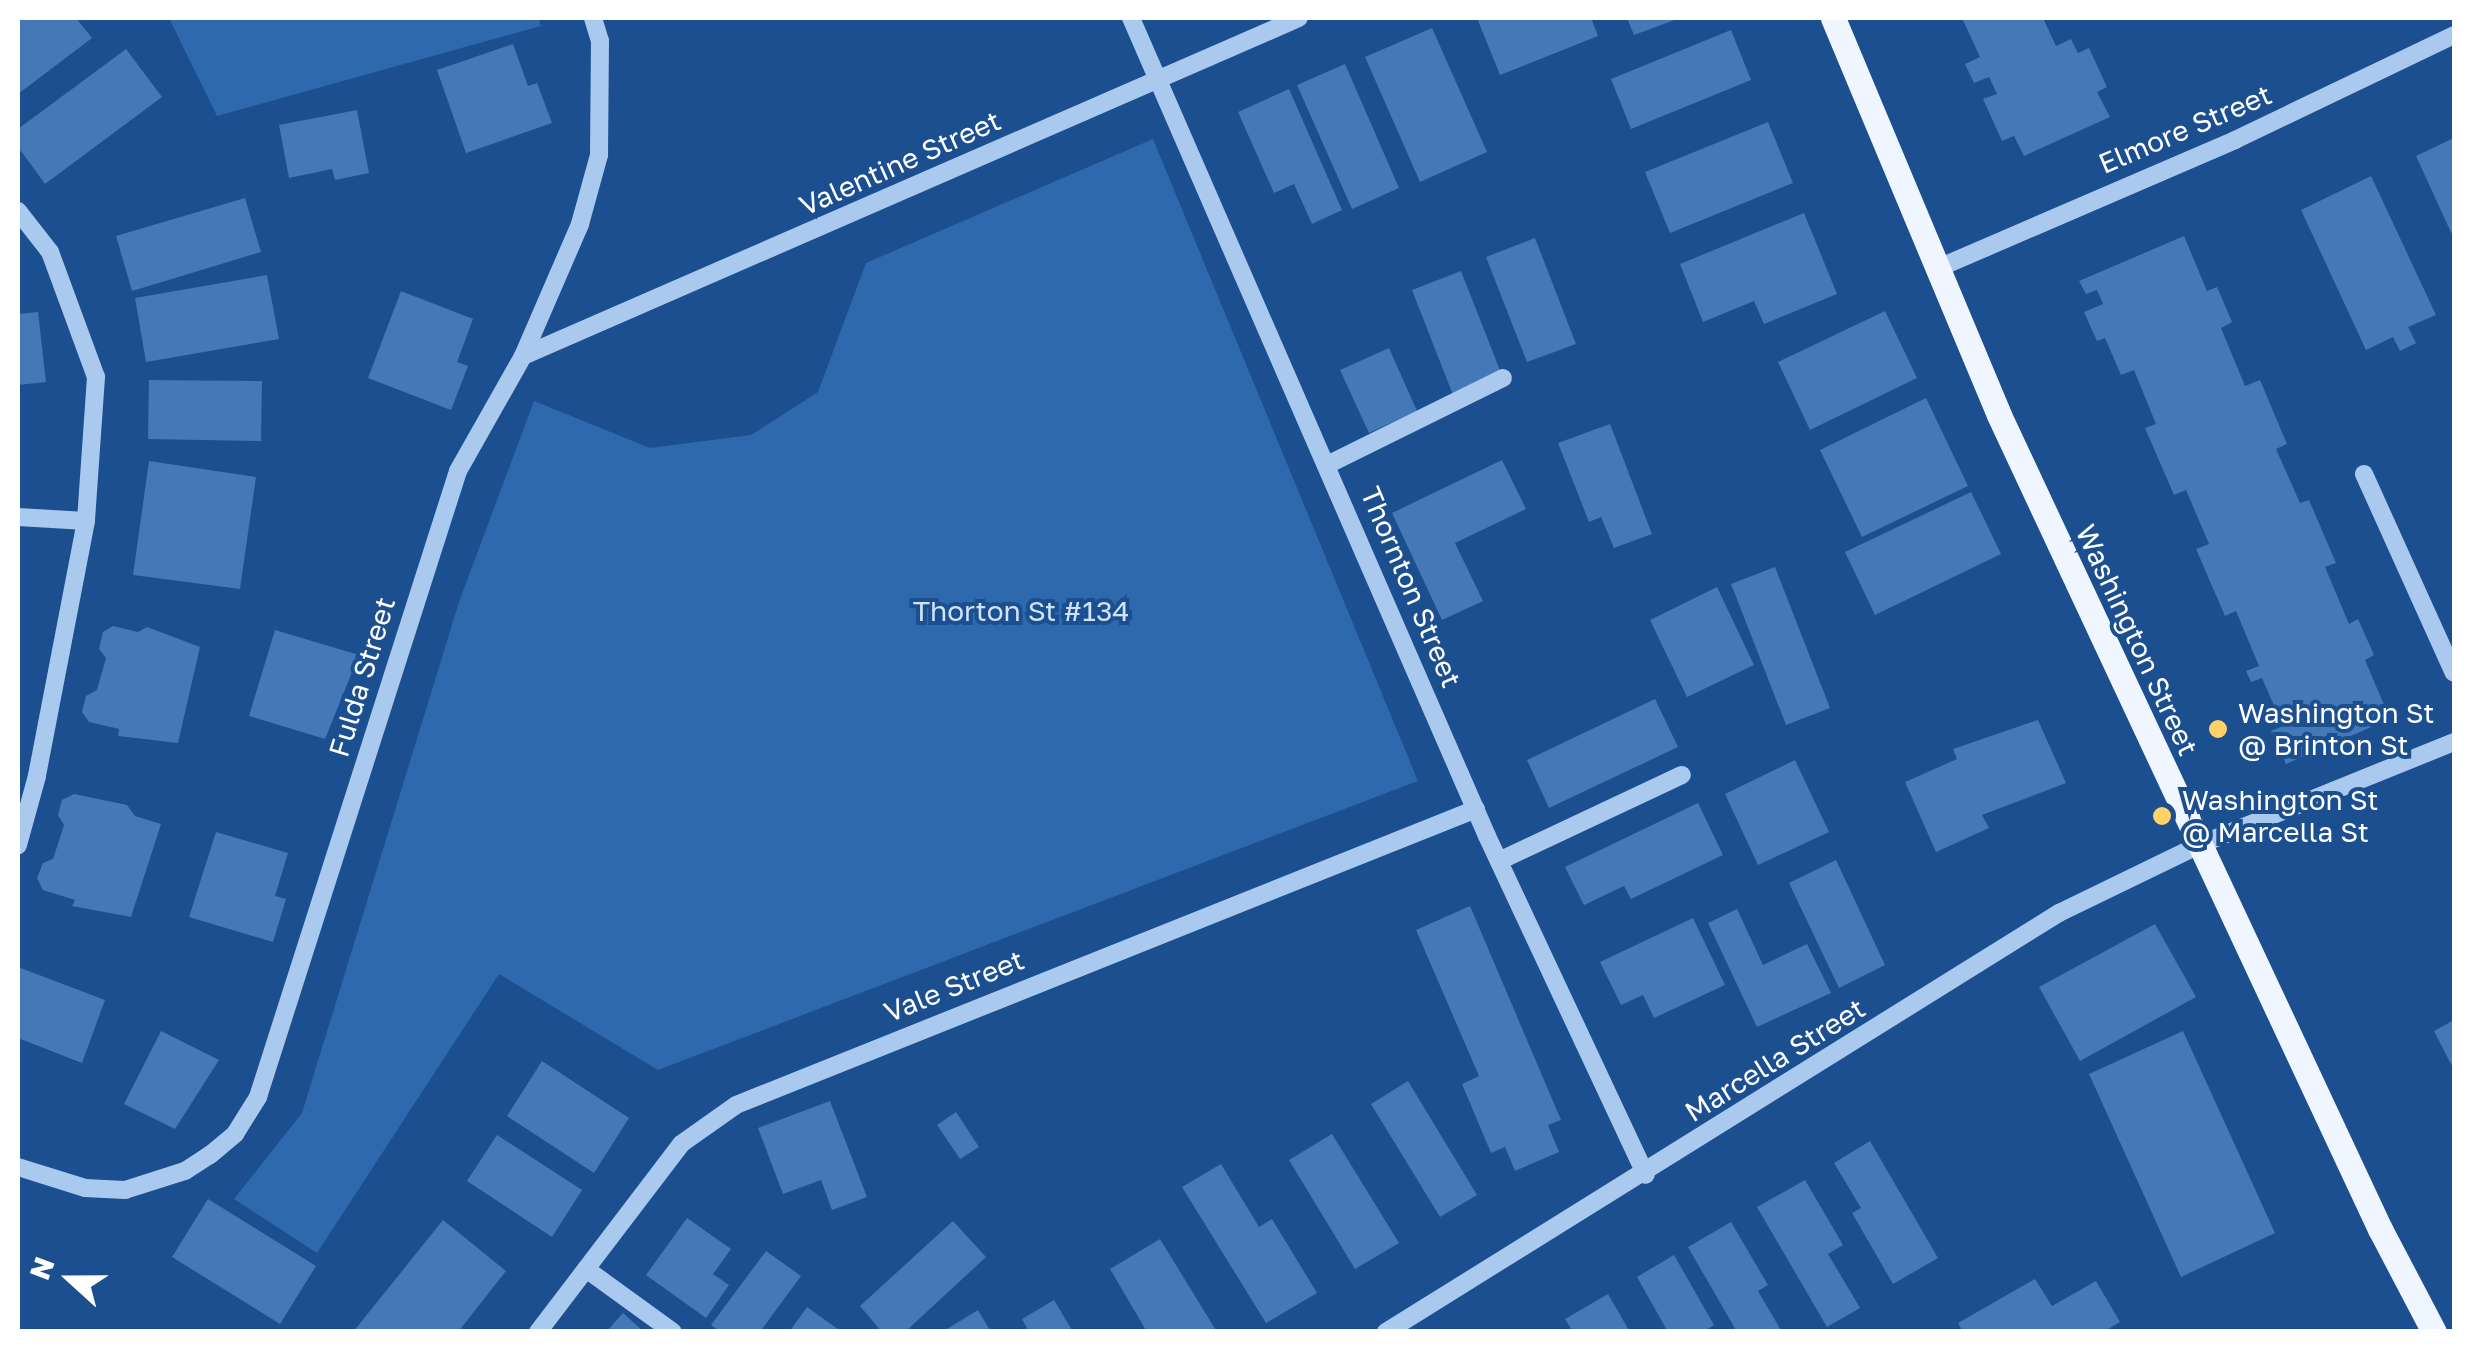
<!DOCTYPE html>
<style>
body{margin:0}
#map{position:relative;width:2472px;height:1349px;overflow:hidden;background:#1b4f8f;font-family:"Golos Text",sans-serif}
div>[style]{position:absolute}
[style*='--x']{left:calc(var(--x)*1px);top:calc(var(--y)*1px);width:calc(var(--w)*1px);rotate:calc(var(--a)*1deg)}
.green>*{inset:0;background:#2e69ad}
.building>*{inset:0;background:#4478b7}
.minor>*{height:18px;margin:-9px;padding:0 9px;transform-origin:9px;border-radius:9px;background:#a9c9ee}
.major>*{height:25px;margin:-12.5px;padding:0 12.5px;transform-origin:12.5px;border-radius:12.5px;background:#f0f6ff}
.dots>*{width:28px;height:28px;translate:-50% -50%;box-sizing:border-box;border:5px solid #1b4f8f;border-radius:50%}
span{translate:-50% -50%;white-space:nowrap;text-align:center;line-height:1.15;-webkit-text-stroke:8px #1b4f8f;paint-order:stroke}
.street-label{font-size:28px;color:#fff}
.park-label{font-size:28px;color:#cfe3fa}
.poi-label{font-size:28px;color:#fff}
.left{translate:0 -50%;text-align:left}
.frame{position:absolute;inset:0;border:20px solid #fff;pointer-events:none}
.north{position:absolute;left:20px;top:1229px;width:100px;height:100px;-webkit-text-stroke:8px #1b4f8f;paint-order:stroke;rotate:291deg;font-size:28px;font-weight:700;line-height:40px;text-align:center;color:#fff}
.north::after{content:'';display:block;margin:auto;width:35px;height:45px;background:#fff;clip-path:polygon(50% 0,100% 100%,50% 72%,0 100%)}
</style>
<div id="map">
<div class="green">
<div style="clip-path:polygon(169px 18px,538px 18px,541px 26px,217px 116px)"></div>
<div style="clip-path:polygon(1153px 139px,1418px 781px,658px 1070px,499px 974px,317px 1253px,234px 1199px,302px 1113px,459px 602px,534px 401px,650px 448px,751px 435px,818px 392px,866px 263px)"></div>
</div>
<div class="building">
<div style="clip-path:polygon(76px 18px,92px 38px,18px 94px,18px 19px)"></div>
<div style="clip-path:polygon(1477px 18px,1591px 18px,1598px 36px,1500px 75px)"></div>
<div style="clip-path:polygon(1627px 18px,1680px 18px,1634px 35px)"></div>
<div style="clip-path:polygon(1962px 18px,2043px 18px,2056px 46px,2071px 39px,2078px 53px,2089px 48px,2107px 87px,2097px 92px,2110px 117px,2024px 156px,2014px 136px,2002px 141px,1983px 99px,1997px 94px,1989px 77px,1974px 83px,1965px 64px,1980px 57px)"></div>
<div style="clip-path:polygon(1432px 28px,1487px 152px,1420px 182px,1365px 57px)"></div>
<div style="clip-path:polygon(1731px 30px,1751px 80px,1631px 129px,1611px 79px)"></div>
<div style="clip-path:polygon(513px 44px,528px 86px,537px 83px,552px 123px,466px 153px,437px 70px)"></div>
<div style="clip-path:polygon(126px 49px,162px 97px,45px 184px,18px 147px,18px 129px)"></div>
<div style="clip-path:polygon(1345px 64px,1399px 188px,1352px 209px,1297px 85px)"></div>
<div style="clip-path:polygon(1289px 89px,1342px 210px,1312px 224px,1294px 184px,1274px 193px,1238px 112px)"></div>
<div style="clip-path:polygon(357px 110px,369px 173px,335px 180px,332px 169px,289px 178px,279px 125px)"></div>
<div style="clip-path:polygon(1768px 122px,1793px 183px,1670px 233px,1645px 172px)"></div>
<div style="clip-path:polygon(2454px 138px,2454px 239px,2416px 156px)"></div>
<div style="clip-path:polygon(2371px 176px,2436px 315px,2408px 327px,2416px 343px,2400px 351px,2393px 337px,2366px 350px,2301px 210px)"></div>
<div style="clip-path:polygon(245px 198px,261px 252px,132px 291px,116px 236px)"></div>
<div style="clip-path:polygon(1804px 213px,1837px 294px,1764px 324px,1754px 301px,1703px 322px,1680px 264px)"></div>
<div style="clip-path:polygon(2184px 236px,2207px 291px,2217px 287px,2232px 322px,2221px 328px,2245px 386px,2260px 380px,2287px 444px,2276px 449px,2300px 503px,2309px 500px,2336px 563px,2325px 567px,2349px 624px,2358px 619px,2374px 655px,2365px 660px,2390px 719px,2286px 764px,2271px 731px,2283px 726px,2262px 678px,2251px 682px,2246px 671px,2259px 666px,2236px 611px,2225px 616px,2196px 549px,2209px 544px,2186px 490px,2174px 495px,2145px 428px,2156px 424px,2134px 370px,2121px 375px,2105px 338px,2097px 341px,2084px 312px,2103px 304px,2097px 290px,2086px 294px,2079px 281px)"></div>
<div style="clip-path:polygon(1535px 238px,1576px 344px,1527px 362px,1486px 257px)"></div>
<div style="clip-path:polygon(1461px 271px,1503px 378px,1453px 395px,1412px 290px)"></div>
<div style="clip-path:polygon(267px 275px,279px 339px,146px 362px,135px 298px)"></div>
<div style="clip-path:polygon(401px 291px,473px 319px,457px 362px,468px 366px,451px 410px,368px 378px)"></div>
<div style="clip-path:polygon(1885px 311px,1917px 378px,1810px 430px,1778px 362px)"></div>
<div style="clip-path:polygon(38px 312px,46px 382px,18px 385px,18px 314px)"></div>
<div style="clip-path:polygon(1389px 348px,1417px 411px,1369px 433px,1340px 370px)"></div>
<div style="clip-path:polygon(149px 380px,262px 381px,261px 441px,148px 439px)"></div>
<div style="clip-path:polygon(1926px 398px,1968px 486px,1862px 537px,1820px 450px)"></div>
<div style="clip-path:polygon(1610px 424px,1652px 534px,1614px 548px,1601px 517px,1589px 522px,1558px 443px)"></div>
<div style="clip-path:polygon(1502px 460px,1526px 509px,1455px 543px,1483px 601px,1442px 620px,1392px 513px)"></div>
<div style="clip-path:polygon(149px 461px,256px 477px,240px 589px,133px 575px)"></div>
<div style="clip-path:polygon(1971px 492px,2001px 554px,1875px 615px,1845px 552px)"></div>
<div style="clip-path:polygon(1775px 567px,1830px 708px,1786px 725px,1731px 584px)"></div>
<div style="clip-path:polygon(1717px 587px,1754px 665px,1687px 697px,1650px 620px)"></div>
<div style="clip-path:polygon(113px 626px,138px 632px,147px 627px,200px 647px,178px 743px,118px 736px,119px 729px,89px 722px,82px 712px,86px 696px,97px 690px,106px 658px,99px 649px,103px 632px)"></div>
<div style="clip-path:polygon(275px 630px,359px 655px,325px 739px,249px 716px)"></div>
<div style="clip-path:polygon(1655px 699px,1678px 747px,1549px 808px,1527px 760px)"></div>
<div style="clip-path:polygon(2038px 720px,2066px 783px,1982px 815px,1989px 828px,1936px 852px,1905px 782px,1957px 759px,1953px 749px)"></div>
<div style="clip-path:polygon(1795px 760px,1829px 832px,1758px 865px,1725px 794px)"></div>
<div style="clip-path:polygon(74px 794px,127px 805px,135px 816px,161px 824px,131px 917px,72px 906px,75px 900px,43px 890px,37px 878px,43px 863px,53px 859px,64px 825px,58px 815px,62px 800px)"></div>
<div style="clip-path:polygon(1698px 803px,1723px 855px,1631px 899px,1624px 886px,1584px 905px,1565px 867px)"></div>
<div style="clip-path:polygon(216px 832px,288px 853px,275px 896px,286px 899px,273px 942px,189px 917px)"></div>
<div style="clip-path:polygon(1836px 860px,1885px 965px,1839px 988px,1789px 883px)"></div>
<div style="clip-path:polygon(1470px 906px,1561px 1120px,1548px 1125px,1559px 1152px,1515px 1171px,1505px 1147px,1491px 1153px,1462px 1084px,1479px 1076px,1416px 930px)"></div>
<div style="clip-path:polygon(1737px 909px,1763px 965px,1807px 944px,1831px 993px,1757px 1027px,1708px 923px)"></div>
<div style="clip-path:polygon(1693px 918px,1725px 985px,1654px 1018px,1643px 995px,1621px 1005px,1600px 962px)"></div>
<div style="clip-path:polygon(2155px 924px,2196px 997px,2080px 1061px,2039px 987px)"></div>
<div style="clip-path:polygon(18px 967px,105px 1000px,82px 1063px,18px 1038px)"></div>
<div style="clip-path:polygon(2454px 1020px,2454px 1070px,2434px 1031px)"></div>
<div style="clip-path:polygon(161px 1031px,219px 1060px,175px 1129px,124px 1104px)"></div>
<div style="clip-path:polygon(2183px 1031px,2275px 1233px,2181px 1277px,2089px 1074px)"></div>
<div style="clip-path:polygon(542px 1061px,629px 1118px,594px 1173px,507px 1116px)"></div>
<div style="clip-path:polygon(1408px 1081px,1477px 1195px,1440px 1217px,1371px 1104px)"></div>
<div style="clip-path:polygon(830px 1101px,867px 1197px,832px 1210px,821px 1180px,783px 1194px,758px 1128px)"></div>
<div style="clip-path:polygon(956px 1112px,979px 1147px,960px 1159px,937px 1125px)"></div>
<div style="clip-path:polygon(1332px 1134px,1399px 1243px,1355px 1269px,1289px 1160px)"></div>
<div style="clip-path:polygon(497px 1135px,582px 1190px,552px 1237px,467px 1181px)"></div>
<div style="clip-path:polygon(1870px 1141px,1938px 1258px,1893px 1284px,1852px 1213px,1861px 1208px,1834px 1163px)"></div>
<div style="clip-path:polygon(1221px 1164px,1259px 1227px,1272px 1219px,1317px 1293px,1266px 1323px,1182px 1187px)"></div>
<div style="clip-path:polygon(1805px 1180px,1843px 1245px,1828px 1254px,1860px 1308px,1827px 1327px,1757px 1207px)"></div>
<div style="clip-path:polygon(208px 1199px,316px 1266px,280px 1324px,172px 1257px)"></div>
<div style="clip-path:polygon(687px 1218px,731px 1249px,713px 1274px,729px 1285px,706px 1318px,646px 1275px)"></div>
<div style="clip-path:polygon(443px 1220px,506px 1271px,458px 1332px,353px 1332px)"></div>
<div style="clip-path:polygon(953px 1221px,986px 1257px,905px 1332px,882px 1332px,860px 1306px)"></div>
<div style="clip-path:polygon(1731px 1222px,1768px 1285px,1758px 1291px,1782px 1332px,1737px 1332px,1688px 1247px)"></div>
<div style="clip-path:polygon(1160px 1239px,1217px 1332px,1147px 1332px,1110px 1269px)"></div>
<div style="clip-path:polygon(766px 1251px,801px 1276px,760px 1332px,721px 1332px,711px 1325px)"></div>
<div style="clip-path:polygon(1674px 1255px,1714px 1325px,1703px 1332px,1668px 1332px,1637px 1277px)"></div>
<div style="clip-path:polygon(2035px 1279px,2052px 1306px,2096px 1281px,2120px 1322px,2103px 1332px,1963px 1332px,1958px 1323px)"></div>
<div style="clip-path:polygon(1608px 1294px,1630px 1332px,1573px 1332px,1565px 1319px)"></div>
<div style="clip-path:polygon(1054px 1300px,1073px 1332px,1029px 1332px,1022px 1319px)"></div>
<div style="clip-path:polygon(807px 1307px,842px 1332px,789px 1332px)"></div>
<div style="clip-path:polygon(978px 1310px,991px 1332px,942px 1332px)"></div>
<div style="clip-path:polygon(623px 1313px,644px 1332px,606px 1332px)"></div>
</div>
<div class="minor">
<div style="--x:1131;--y:18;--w:892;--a:66.48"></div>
<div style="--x:1487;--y:836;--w:374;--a:64.9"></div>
<div style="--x:18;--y:211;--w:52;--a:52"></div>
<div style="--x:50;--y:252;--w:133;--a:69.8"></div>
<div style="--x:96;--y:377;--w:144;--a:94"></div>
<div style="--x:86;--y:521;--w:260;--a:100.9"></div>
<div style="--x:37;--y:776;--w:72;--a:105.4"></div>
<div style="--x:1936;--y:269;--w:326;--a:-23.3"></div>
<div style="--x:2235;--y:140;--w:243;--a:-25.6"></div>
<div style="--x:523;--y:356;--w:846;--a:-23.54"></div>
<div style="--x:1329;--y:464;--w:194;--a:-26.3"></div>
<div style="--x:2364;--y:474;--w:218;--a:65.7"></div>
<div style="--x:18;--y:517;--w:68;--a:3.4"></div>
<div style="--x:1499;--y:861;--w:202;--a:-25.2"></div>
<div style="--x:18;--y:1167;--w:70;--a:17.4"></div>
<div style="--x:85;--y:1188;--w:40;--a:2.9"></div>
<div style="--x:125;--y:1190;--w:63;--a:-17.6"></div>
<div style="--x:185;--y:1171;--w:30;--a:-33"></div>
<div style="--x:210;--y:1155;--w:33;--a:-40"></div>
<div style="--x:235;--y:1134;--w:44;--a:-58.1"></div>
<div style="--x:258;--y:1097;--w:657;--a:-72.28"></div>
<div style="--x:458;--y:471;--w:132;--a:-60.5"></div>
<div style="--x:523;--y:356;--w:144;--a:-66.6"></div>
<div style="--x:580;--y:224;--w:72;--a:-74.6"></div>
<div style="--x:599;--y:155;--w:114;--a:-89.5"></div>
<div style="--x:600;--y:41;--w:24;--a:-107"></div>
<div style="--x:586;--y:1269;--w:107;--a:35.9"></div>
<div style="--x:538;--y:1332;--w:236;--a:-52.7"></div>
<div style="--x:681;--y:1144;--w:67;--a:-35.3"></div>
<div style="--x:736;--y:1105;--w:797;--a:-21.8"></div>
<div style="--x:1386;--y:1332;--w:793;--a:-31.91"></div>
<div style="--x:2059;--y:913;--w:156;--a:-25.9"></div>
<div style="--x:2199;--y:845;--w:275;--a:-22"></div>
</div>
<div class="major">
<div style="--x:1833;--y:18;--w:430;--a:67.3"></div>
<div style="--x:1999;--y:415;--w:899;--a:64.92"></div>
<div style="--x:2380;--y:1229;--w:116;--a:62.3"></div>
</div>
<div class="dots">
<div style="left:2218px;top:729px;background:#ffd166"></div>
<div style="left:2162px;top:816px;background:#ffd166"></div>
</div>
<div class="street-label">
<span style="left:2185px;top:129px;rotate:-23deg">Elmore Street</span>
<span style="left:900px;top:163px;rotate:-24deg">Valentine Street</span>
<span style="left:1411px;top:587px;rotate:67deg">Thornton Street</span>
<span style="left:2137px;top:640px;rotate:65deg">Washington Street</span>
<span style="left:362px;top:677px;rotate:-73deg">Fulda Street</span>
<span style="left:954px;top:986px;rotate:-22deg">Vale Street</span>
<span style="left:1775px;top:1060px;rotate:-32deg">Marcella Street</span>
</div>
<div class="park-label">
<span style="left:1021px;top:611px">Thorton St #134</span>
</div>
<div class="poi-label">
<span class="left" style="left:2238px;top:729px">Washington St<br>@ Brinton St</span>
<span class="left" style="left:2182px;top:816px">Washington St<br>@ Marcella St</span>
</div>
<div class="frame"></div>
<div class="north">N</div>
</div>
